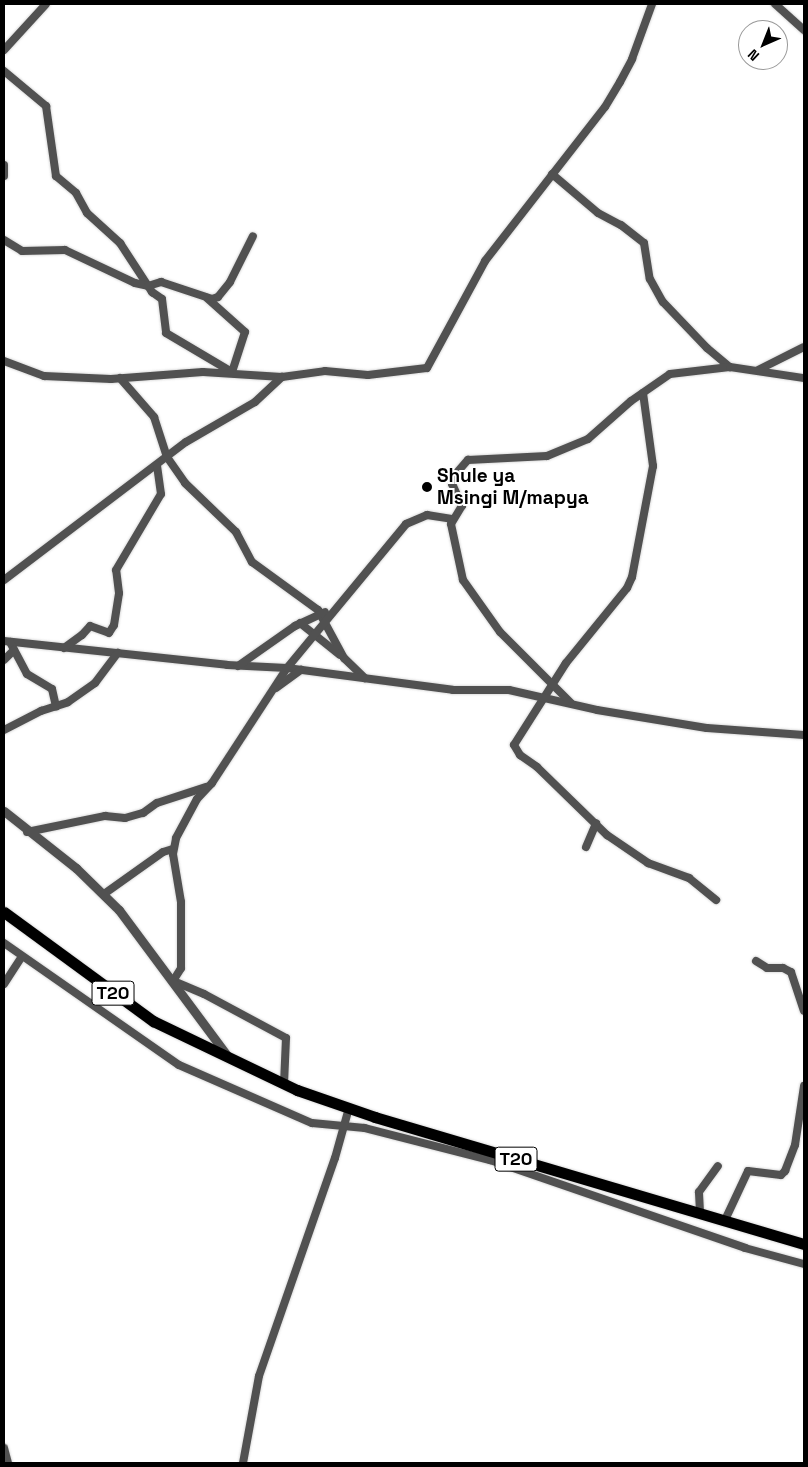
<!DOCTYPE html>
<style>
body{margin:0}
#map{position:relative;width:808px;height:1467px;overflow:hidden;background:#fff;font-family:"Space Grotesk",sans-serif}
div>[style]{position:absolute}
[style*='--x']{left:calc(var(--x)*1px);top:calc(var(--y)*1px);width:calc(var(--w)*1px);rotate:calc(var(--a)*1deg)}
.roads{filter:drop-shadow(0 0 1px #dbdbdb) drop-shadow(0 0 1px #dbdbdb)}
.minor>*{height:8px;margin:-4px;padding:0 4px;transform-origin:4px;border-radius:4px;background:#515151}
.tertiary>*{height:9px;margin:-4.5px;padding:0 4.5px;transform-origin:4.5px;border-radius:4.5px;background:#515151}
.primary>*{height:11px;margin:-5.5px;padding:0 5.5px;transform-origin:5.5px;border-radius:5.5px;background:#000}
.dots>*{width:14px;height:14px;translate:-50% -50%;box-sizing:border-box;border:2px solid #fff;border-radius:50%}
span{translate:-50% -50%;white-space:nowrap;text-align:center;line-height:1.15;-webkit-text-stroke:4px #fff;paint-order:stroke}
.shield-label span{padding:1px 4px;background:#fff;border:1px solid;border-radius:4px;-webkit-text-stroke-width:0}
.shield-label{font-size:18px;color:#000;font-weight:700}
.poi-label{font-size:19px;color:#000;font-weight:700}
.left{translate:0 -50%;text-align:left}
.frame{position:absolute;inset:0;border:5px solid #000;pointer-events:none}
.north{position:absolute;left:738px;top:20px;width:50px;height:50px;box-sizing:border-box;background:#fff;border:1px solid #999;border-radius:50%;rotate:224deg;font-size:14px;font-weight:700;line-height:20px;text-align:center;color:#000}
.north::after{content:'';display:block;margin:auto;width:18px;height:22px;background:#000;clip-path:polygon(50% 0,100% 100%,50% 72%,0 100%)}
</style>
<div id="map">
<div class="roads">
<div class="minor">
<div style="--x:775;--y:4;--w:39;--a:42"></div>
<div style="--x:4;--y:50;--w:62;--a:-47.6"></div>
<div style="--x:4;--y:71;--w:55;--a:39.8"></div>
<div style="--x:46;--y:106;--w:71;--a:81.9"></div>
<div style="--x:56;--y:176;--w:26;--a:40"></div>
<div style="--x:76;--y:193;--w:23;--a:61"></div>
<div style="--x:87;--y:213;--w:45;--a:42.3"></div>
<div style="--x:120;--y:243;--w:59;--a:56.9"></div>
<div style="--x:152;--y:292;--w:12;--a:35"></div>
<div style="--x:162;--y:299;--w:34;--a:83"></div>
<div style="--x:166;--y:333;--w:77;--a:30.6"></div>
<div style="--x:232;--y:372;--w:42;--a:-72"></div>
<div style="--x:245;--y:332;--w:51;--a:-138.2"></div>
<div style="--x:4;--y:165;--w:11;--a:90"></div>
<div style="--x:552;--y:174;--w:60;--a:40.3"></div>
<div style="--x:598;--y:213;--w:26;--a:28"></div>
<div style="--x:621;--y:225;--w:29;--a:38"></div>
<div style="--x:644;--y:243;--w:36;--a:81"></div>
<div style="--x:650;--y:279;--w:26;--a:61"></div>
<div style="--x:663;--y:302;--w:64;--a:46.3"></div>
<div style="--x:707;--y:348;--w:30;--a:40"></div>
<div style="--x:4;--y:240;--w:21;--a:31"></div>
<div style="--x:22;--y:251;--w:43;--a:-1.3"></div>
<div style="--x:65;--y:250;--w:77;--a:25.2"></div>
<div style="--x:135;--y:283;--w:13;--a:13"></div>
<div style="--x:148;--y:286;--w:14;--a:-17"></div>
<div style="--x:161;--y:282;--w:54;--a:18.4"></div>
<div style="--x:212;--y:299;--w:6;--a:-18"></div>
<div style="--x:218;--y:297;--w:19;--a:-51"></div>
<div style="--x:230;--y:282;--w:51;--a:-63.4"></div>
<div style="--x:4;--y:361;--w:43;--a:20.6"></div>
<div style="--x:44;--y:376;--w:67;--a:2.6"></div>
<div style="--x:111;--y:379;--w:92;--a:-4.4"></div>
<div style="--x:203;--y:372;--w:79;--a:3.6"></div>
<div style="--x:282;--y:377;--w:43;--a:-7.9"></div>
<div style="--x:325;--y:371;--w:43;--a:5.3"></div>
<div style="--x:368;--y:375;--w:59;--a:-6.8"></div>
<div style="--x:427;--y:368;--w:122;--a:-61.5"></div>
<div style="--x:485;--y:261;--w:195;--a:-52.1"></div>
<div style="--x:605;--y:107;--w:29;--a:-59"></div>
<div style="--x:620;--y:82;--w:26;--a:-62"></div>
<div style="--x:632;--y:59;--w:59;--a:-70"></div>
<div style="--x:758;--y:370;--w:51;--a:-26.6"></div>
<div style="--x:120;--y:378;--w:52;--a:48.9"></div>
<div style="--x:154;--y:417;--w:42;--a:72"></div>
<div style="--x:167;--y:457;--w:32;--a:55"></div>
<div style="--x:185;--y:483;--w:71;--a:43.9"></div>
<div style="--x:236;--y:532;--w:34;--a:62"></div>
<div style="--x:252;--y:562;--w:82;--a:36"></div>
<div style="--x:318;--y:610;--w:55;--a:61.6"></div>
<div style="--x:344;--y:658;--w:29;--a:44"></div>
<div style="--x:643;--y:393;--w:74;--a:82.2"></div>
<div style="--x:653;--y:466;--w:113;--a:100.7"></div>
<div style="--x:632;--y:577;--w:12;--a:114"></div>
<div style="--x:627;--y:588;--w:97;--a:129.1"></div>
<div style="--x:566;--y:663;--w:97;--a:122.4"></div>
<div style="--x:514;--y:745;--w:12;--a:59"></div>
<div style="--x:520;--y:755;--w:21;--a:35"></div>
<div style="--x:537;--y:767;--w:98;--a:44.2"></div>
<div style="--x:607;--y:835;--w:50;--a:34.3"></div>
<div style="--x:648;--y:863;--w:44;--a:20.1"></div>
<div style="--x:689;--y:878;--w:35;--a:39"></div>
<div style="--x:4;--y:580;--w:228;--a:-37.2"></div>
<div style="--x:186;--y:442;--w:80;--a:-30.1"></div>
<div style="--x:255;--y:402;--w:37;--a:-43"></div>
<div style="--x:300;--y:623;--w:51;--a:38.7"></div>
<div style="--x:4;--y:641;--w:224;--a:6.1"></div>
<div style="--x:227;--y:665;--w:60;--a:2.9"></div>
<div style="--x:287;--y:668;--w:167;--a:7.5"></div>
<div style="--x:453;--y:690;--w:56;--a:0"></div>
<div style="--x:509;--y:690;--w:90;--a:12.8"></div>
<div style="--x:597;--y:710;--w:111;--a:9.3"></div>
<div style="--x:707;--y:728;--w:97;--a:4.1"></div>
<div style="--x:10;--y:642;--w:36;--a:62"></div>
<div style="--x:27;--y:674;--w:29;--a:31"></div>
<div style="--x:52;--y:689;--w:18;--a:77"></div>
<div style="--x:64;--y:648;--w:22;--a:-36"></div>
<div style="--x:82;--y:635;--w:12;--a:-48"></div>
<div style="--x:90;--y:626;--w:20;--a:20"></div>
<div style="--x:109;--y:633;--w:9;--a:-58"></div>
<div style="--x:114;--y:625;--w:32;--a:-81"></div>
<div style="--x:119;--y:593;--w:23;--a:-97"></div>
<div style="--x:116;--y:570;--w:88;--a:-59.4"></div>
<div style="--x:161;--y:494;--w:29;--a:-98"></div>
<div style="--x:4;--y:660;--w:14;--a:-45"></div>
<div style="--x:238;--y:666;--w:70;--a:-35.1"></div>
<div style="--x:295;--y:626;--w:33;--a:-25"></div>
<div style="--x:276;--y:688;--w:31;--a:-36"></div>
<div style="--x:571;--y:703;--w:100;--a:-135"></div>
<div style="--x:500;--y:632;--w:64;--a:-125.4"></div>
<div style="--x:463;--y:580;--w:57;--a:-102.1"></div>
<div style="--x:451;--y:524;--w:21;--a:-59"></div>
<div style="--x:462;--y:506;--w:24;--a:-114"></div>
<div style="--x:452;--y:484;--w:7;--a:-82"></div>
<div style="--x:453;--y:477;--w:23;--a:-49"></div>
<div style="--x:468;--y:460;--w:79;--a:-2.9"></div>
<div style="--x:547;--y:456;--w:44;--a:-22.5"></div>
<div style="--x:588;--y:439;--w:57;--a:-41.5"></div>
<div style="--x:631;--y:401;--w:47;--a:-34.7"></div>
<div style="--x:670;--y:374;--w:60;--a:-6.7"></div>
<div style="--x:730;--y:367;--w:75;--a:8.5"></div>
<div style="--x:4;--y:730;--w:42;--a:-27.2"></div>
<div style="--x:41;--y:711;--w:28;--a:-18"></div>
<div style="--x:68;--y:702;--w:33;--a:-35"></div>
<div style="--x:95;--y:683;--w:38;--a:-53"></div>
<div style="--x:27;--y:832;--w:80;--a:-11.6"></div>
<div style="--x:105;--y:816;--w:20;--a:6"></div>
<div style="--x:125;--y:818;--w:19;--a:-16"></div>
<div style="--x:143;--y:813;--w:17;--a:-36"></div>
<div style="--x:157;--y:803;--w:52;--a:-18.1"></div>
<div style="--x:586;--y:847;--w:26;--a:-67"></div>
<div style="--x:104;--y:894;--w:72;--a:-35.4"></div>
<div style="--x:163;--y:852;--w:10;--a:-17"></div>
<div style="--x:4;--y:943;--w:213;--a:34.9"></div>
<div style="--x:179;--y:1065;--w:145;--a:23.6"></div>
<div style="--x:312;--y:1123;--w:53;--a:5.4"></div>
<div style="--x:365;--y:1128;--w:129;--a:14.4"></div>
<div style="--x:490;--y:1160;--w:270;--a:19"></div>
<div style="--x:745;--y:1248;--w:61;--a:15.2"></div>
<div style="--x:756;--y:961;--w:13;--a:32"></div>
<div style="--x:767;--y:968;--w:16;--a:0"></div>
<div style="--x:783;--y:968;--w:9;--a:27"></div>
<div style="--x:791;--y:972;--w:41;--a:71.6"></div>
<div style="--x:4;--y:984;--w:33;--a:-57"></div>
<div style="--x:284;--y:1084;--w:46;--a:-87.5"></div>
<div style="--x:286;--y:1038;--w:93;--a:-151.8"></div>
<div style="--x:204;--y:994;--w:34;--a:-157"></div>
<div style="--x:173;--y:981;--w:15;--a:-58"></div>
<div style="--x:181;--y:968;--w:66;--a:-90"></div>
<div style="--x:181;--y:902;--w:49;--a:-99.5"></div>
<div style="--x:173;--y:854;--w:16;--a:-79"></div>
<div style="--x:176;--y:838;--w:44;--a:-61.7"></div>
<div style="--x:197;--y:799;--w:22;--a:-47"></div>
<div style="--x:212;--y:783;--w:137;--a:-56.9"></div>
<div style="--x:287;--y:668;--w:187;--a:-50.4"></div>
<div style="--x:406;--y:524;--w:23;--a:-23"></div>
<div style="--x:427;--y:515;--w:25;--a:9"></div>
<div style="--x:700;--y:1212;--w:20;--a:-93"></div>
<div style="--x:699;--y:1192;--w:32;--a:-54"></div>
<div style="--x:725;--y:1220;--w:54;--a:-64.9"></div>
<div style="--x:748;--y:1171;--w:33;--a:7"></div>
<div style="--x:781;--y:1175;--w:6;--a:-45"></div>
<div style="--x:785;--y:1171;--w:28;--a:-69"></div>
<div style="--x:795;--y:1145;--w:60;--a:-81.3"></div>
<div style="--x:4;--y:1448;--w:16;--a:75"></div>
<div style="--x:243;--y:1463;--w:88;--a:-79.6"></div>
<div style="--x:259;--y:1376;--w:231;--a:-70.8"></div>
<div style="--x:335;--y:1158;--w:52;--a:-74.4"></div>
</div>
<div class="tertiary">
<div style="--x:4;--y:811;--w:92;--a:38.4"></div>
<div style="--x:76;--y:868;--w:60;--a:44.3"></div>
<div style="--x:119;--y:910;--w:183;--a:53.4"></div>
</div>
<div class="primary">
<div style="--x:4;--y:912;--w:185;--a:36.2"></div>
<div style="--x:153;--y:1021;--w:160;--a:25.6"></div>
<div style="--x:297;--y:1090;--w:83;--a:19.1"></div>
<div style="--x:375;--y:1117;--w:447;--a:16.5"></div>
</div>
</div>
<div class="dots">
<div style="left:427px;top:487px;background:#000"></div>
</div>
<div class="shield-label">
<span style="left:113px;top:993px">T20</span>
<span style="left:516px;top:1159px">T20</span>
</div>
<div class="poi-label">
<span class="left" style="left:437px;top:487px">Shule ya<br>Msingi M/mapya</span>
</div>
<div class="frame"></div>
<div class="north">N</div>
</div>
